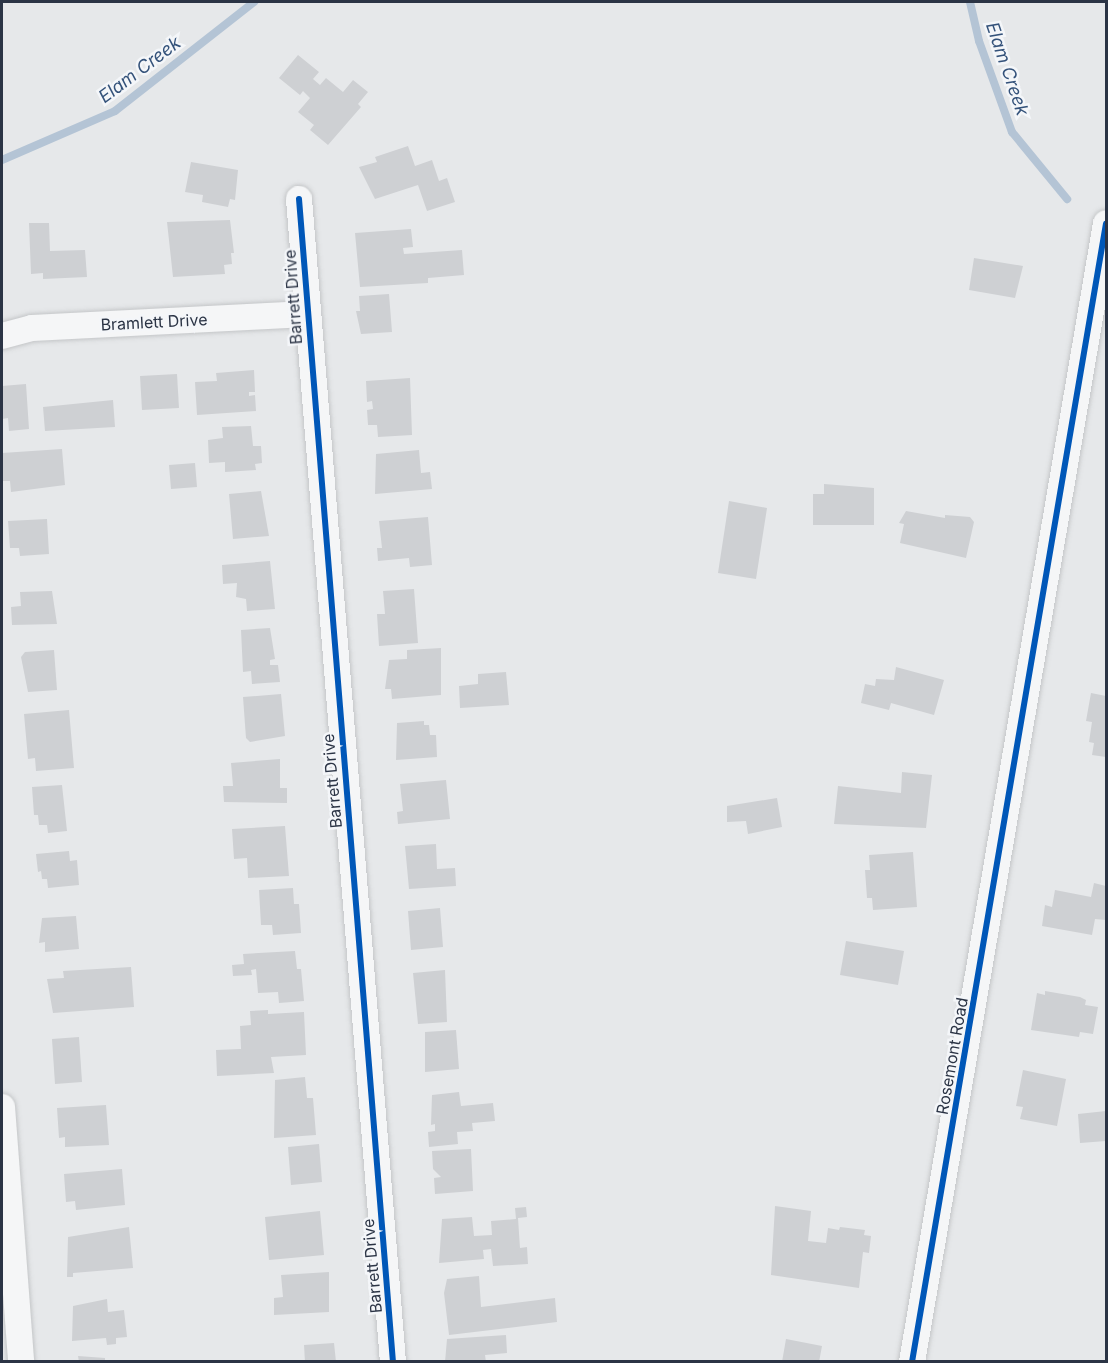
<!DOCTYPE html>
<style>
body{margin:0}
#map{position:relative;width:1108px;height:1363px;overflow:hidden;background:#e6e8ea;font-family:Inter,sans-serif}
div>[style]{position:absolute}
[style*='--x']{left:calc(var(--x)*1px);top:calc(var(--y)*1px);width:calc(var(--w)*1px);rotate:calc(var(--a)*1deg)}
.stream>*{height:8px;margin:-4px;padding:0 4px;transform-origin:4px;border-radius:4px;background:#b4c4d5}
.building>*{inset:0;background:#ced0d3}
.roads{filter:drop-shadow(0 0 2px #c4c6c8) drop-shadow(0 0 2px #c4c6c8)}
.minor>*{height:26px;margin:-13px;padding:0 13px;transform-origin:13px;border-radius:13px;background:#f5f6f7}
.cycleway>*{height:6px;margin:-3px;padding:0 3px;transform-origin:3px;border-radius:3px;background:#0057b8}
span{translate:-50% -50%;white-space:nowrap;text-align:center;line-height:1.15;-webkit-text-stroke:5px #f4f6f9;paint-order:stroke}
.street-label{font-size:16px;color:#2b3445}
.water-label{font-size:18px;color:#34527a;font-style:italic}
.frame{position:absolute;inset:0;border:3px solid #2b3445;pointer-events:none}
</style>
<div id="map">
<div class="stream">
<div style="--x:970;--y:2;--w:40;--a:77"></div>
<div style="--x:979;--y:41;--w:97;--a:70.1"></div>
<div style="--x:1012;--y:132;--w:87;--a:50.6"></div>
<div style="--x:2;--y:160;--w:123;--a:-23.4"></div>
<div style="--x:115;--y:111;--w:177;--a:-38.1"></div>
</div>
<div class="building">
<div style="clip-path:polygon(298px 55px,319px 72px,313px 79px,320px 85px,326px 78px,343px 92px,353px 80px,368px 92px,358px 104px,361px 107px,328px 145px,310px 130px,314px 125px,298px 112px,310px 98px,303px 91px,300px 95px,279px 78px)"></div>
<div style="clip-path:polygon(408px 146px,415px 166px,432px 160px,439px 181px,447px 178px,455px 202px,427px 211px,418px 185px,375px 199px,359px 167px,377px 162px,375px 157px)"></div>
<div style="clip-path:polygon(191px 162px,238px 170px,235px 200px,230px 199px,228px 207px,202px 202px,203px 195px,185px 192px)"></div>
<div style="clip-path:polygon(230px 220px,234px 253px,231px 253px,232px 264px,224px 265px,225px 274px,173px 277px,167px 222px)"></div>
<div style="clip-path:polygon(29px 223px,49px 223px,50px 251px,85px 250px,87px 277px,43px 279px,43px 273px,31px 274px)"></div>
<div style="clip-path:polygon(411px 229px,413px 247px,403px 248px,404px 254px,462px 250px,464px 275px,428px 278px,428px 283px,360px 287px,355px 233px)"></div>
<div style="clip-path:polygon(974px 258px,1023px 266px,1015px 298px,969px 290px)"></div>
<div style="clip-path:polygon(389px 294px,392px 332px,361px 334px,356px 311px,360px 311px,359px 296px)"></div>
<div style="clip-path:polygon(254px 370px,255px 392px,249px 392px,249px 396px,255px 395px,256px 411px,197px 415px,195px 382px,217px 381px,216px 373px)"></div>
<div style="clip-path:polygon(177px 374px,179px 408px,142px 410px,140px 376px)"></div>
<div style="clip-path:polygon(410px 378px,412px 435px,378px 437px,377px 425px,368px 425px,367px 410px,373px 409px,372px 401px,367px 402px,366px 381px)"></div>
<div style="clip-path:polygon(26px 384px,29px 429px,9px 431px,8px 418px,2px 419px,2px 386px)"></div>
<div style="clip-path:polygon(113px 400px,115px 427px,45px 431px,43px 407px)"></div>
<div style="clip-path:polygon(251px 426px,253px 446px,261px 446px,262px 463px,255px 464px,256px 470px,225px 472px,225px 462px,209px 463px,208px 440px,223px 438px,222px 427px)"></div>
<div style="clip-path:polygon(62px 449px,65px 485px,11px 492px,10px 481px,3px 481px,2px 453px)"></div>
<div style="clip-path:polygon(419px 450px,421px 473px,430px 472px,432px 489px,375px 494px,376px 454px)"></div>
<div style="clip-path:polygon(195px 463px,197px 487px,171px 489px,169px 465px)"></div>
<div style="clip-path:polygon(824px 484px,874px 488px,874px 525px,813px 525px,813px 494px,824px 494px)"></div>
<div style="clip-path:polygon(261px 491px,269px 536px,233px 539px,229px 494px)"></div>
<div style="clip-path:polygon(729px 501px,767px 508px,756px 579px,718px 573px)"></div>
<div style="clip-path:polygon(906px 511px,945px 518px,945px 515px,970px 517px,974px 522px,966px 558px,900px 543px,904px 524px,899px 523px)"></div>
<div style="clip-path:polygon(428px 517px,432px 565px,410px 567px,409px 558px,378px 561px,377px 548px,382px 548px,379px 521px)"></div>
<div style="clip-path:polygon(47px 519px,49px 554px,20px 556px,19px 548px,10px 548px,8px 521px)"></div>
<div style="clip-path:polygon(270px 561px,275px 609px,247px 611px,246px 599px,236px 597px,237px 583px,223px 584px,222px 565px)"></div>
<div style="clip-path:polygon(414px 589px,418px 643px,379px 646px,377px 614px,385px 614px,383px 591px)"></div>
<div style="clip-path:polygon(52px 591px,57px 624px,12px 625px,11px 607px,21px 606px,20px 592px)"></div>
<div style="clip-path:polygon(270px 628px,275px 659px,270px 660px,270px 665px,278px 665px,280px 682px,252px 684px,251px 671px,243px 672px,241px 630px)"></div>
<div style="clip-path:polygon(441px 648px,441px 695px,392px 699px,391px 689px,385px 689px,389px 660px,407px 659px,407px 650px)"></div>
<div style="clip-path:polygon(54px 650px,57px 690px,28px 692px,21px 657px,25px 652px)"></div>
<div style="clip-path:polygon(896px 667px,944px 680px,934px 715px,891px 703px,889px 710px,861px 703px,865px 684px,875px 686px,876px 679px,894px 680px)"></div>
<div style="clip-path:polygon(506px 672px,509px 705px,460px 708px,459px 686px,478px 684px,478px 674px)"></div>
<div style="clip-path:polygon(1091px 693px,1106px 696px,1106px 757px,1092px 755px,1094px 743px,1089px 742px,1092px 722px,1086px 721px)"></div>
<div style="clip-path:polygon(281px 694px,285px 736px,250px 742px,246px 738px,243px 697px)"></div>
<div style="clip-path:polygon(69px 710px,74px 768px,36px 771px,35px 758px,28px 759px,24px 714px)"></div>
<div style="clip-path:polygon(424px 721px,424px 725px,429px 725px,430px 735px,436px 735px,437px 757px,396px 760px,397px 723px)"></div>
<div style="clip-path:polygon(280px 759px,280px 788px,287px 788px,287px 803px,224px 802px,223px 786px,233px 786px,231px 763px)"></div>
<div style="clip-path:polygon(902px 772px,932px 775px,926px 828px,834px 824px,838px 786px,901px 793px)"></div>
<div style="clip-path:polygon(446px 780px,450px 819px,398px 824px,397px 812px,403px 811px,400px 784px)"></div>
<div style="clip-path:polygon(62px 785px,67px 831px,48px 833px,47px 825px,39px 825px,38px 815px,34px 815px,32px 787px)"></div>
<div style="clip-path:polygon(777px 798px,782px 827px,748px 834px,746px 821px,727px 822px,727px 806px)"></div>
<div style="clip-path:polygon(285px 826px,289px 876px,248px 878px,247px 858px,234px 859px,232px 829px)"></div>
<div style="clip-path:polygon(436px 844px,437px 869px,455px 868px,456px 886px,409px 889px,405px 846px)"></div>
<div style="clip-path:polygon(69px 851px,70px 861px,77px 860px,79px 885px,48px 888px,47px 879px,42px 879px,41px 871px,38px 872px,36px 854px)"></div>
<div style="clip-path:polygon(913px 852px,917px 907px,873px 910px,872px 898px,867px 898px,865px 870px,870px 870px,869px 855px)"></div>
<div style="clip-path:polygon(1094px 883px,1106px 886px,1106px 920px,1095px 919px,1092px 935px,1042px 926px,1045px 905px,1052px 907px,1055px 890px,1091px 897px)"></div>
<div style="clip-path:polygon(293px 888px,294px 904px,299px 904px,301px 933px,273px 935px,272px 925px,261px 925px,259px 890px)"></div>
<div style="clip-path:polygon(440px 908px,443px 947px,411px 950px,408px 911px)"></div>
<div style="clip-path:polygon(76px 916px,79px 949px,45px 952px,45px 942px,39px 943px,42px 918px)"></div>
<div style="clip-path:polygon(846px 941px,904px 951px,898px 985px,840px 975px)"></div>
<div style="clip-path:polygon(295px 951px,297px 969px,301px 969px,304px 1001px,279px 1003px,278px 992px,258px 993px,256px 969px,251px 970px,252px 975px,233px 976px,232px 965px,244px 964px,243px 954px)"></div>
<div style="clip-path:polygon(131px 967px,134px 1007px,53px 1013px,47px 979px,64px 978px,63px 971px)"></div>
<div style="clip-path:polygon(445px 970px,447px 1022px,418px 1024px,413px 973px)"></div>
<div style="clip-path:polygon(1045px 991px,1080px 997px,1086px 1000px,1085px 1005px,1098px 1007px,1093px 1034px,1080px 1032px,1079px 1037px,1031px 1030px,1037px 993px,1045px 995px)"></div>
<div style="clip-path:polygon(268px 1010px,268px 1014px,304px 1012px,306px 1055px,271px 1057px,274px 1073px,217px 1076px,216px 1050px,241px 1049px,240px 1026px,251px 1025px,250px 1011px)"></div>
<div style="clip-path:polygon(456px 1030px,459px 1069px,425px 1072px,425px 1032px)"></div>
<div style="clip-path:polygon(79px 1037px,82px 1082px,55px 1084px,52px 1039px)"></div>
<div style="clip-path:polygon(1023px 1070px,1066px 1079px,1057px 1126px,1020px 1119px,1023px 1107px,1016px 1106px)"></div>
<div style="clip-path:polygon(305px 1077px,307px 1098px,313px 1098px,316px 1135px,274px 1138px,275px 1080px)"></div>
<div style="clip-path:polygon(459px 1092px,461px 1106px,493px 1103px,495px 1121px,472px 1123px,473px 1131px,457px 1132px,458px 1144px,429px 1147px,428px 1132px,435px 1131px,435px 1124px,431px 1125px,432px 1095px)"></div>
<div style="clip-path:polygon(106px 1105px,109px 1145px,65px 1147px,65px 1137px,59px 1138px,57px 1108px)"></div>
<div style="clip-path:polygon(1106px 1111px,1106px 1141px,1080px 1143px,1078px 1114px)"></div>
<div style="clip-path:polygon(319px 1144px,322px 1182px,291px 1185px,288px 1147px)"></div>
<div style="clip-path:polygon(471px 1149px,473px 1191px,435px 1194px,434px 1178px,441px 1177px,433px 1169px,432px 1151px)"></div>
<div style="clip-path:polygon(122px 1169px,125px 1205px,76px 1210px,75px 1201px,66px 1202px,64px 1174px)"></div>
<div style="clip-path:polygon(775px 1206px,811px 1211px,808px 1241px,826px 1243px,828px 1228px,839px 1230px,840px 1227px,865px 1230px,864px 1235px,871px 1236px,869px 1253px,863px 1252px,859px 1288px,771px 1275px)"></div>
<div style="clip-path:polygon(526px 1207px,527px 1217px,518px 1218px,520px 1248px,527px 1247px,528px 1264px,493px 1266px,491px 1249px,483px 1250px,484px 1259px,439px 1263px,442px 1219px,472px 1217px,474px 1236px,492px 1235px,491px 1221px,516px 1219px,515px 1208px)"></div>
<div style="clip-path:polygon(320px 1211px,324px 1255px,269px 1260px,265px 1217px)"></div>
<div style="clip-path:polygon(129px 1227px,133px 1268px,73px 1273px,73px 1277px,67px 1277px,68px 1237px)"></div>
<div style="clip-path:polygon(329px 1272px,329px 1312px,274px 1315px,274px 1298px,283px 1297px,281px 1275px)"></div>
<div style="clip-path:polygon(479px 1276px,481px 1307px,555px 1298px,557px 1322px,449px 1335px,444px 1293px,447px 1279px)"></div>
<div style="clip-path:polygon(107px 1299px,108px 1312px,124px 1310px,127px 1337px,116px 1338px,116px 1344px,107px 1345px,106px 1338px,72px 1341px,73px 1306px)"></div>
<div style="clip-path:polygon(506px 1335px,507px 1353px,485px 1355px,486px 1362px,445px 1362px,447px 1339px)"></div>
<div style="clip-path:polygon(786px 1339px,822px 1346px,819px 1362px,782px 1362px)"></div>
<div style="clip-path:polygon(334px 1343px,336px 1362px,305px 1362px,304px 1345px)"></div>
<div style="clip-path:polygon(78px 1356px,105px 1358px,105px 1362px,79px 1362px)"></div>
</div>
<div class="roads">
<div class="minor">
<div style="--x:299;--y:199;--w:1167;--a:85.38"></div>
<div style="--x:2;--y:336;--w:31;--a:-15"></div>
<div style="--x:32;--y:328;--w:275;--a:-2.9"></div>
<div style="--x:2;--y:1107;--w:256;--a:85.7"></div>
<div style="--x:912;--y:1362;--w:1155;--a:-80.33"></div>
</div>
</div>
<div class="cycleway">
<div style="--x:299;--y:199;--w:1167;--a:85.38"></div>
<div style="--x:912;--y:1362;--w:1155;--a:-80.33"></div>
</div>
<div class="street-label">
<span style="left:293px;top:297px;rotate:-94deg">Barrett Drive</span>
<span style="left:154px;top:322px;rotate:-3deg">Bramlett Drive</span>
<span style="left:332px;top:781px;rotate:-95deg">Barrett Drive</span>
<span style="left:952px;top:1056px;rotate:-80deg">Rosemont Road</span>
<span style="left:372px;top:1266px;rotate:-95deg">Barrett Drive</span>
</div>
<div class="water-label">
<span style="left:1007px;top:69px;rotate:71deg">Elam Creek</span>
<span style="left:140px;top:70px;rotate:-37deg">Elam Creek</span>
</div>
<div class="frame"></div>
</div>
